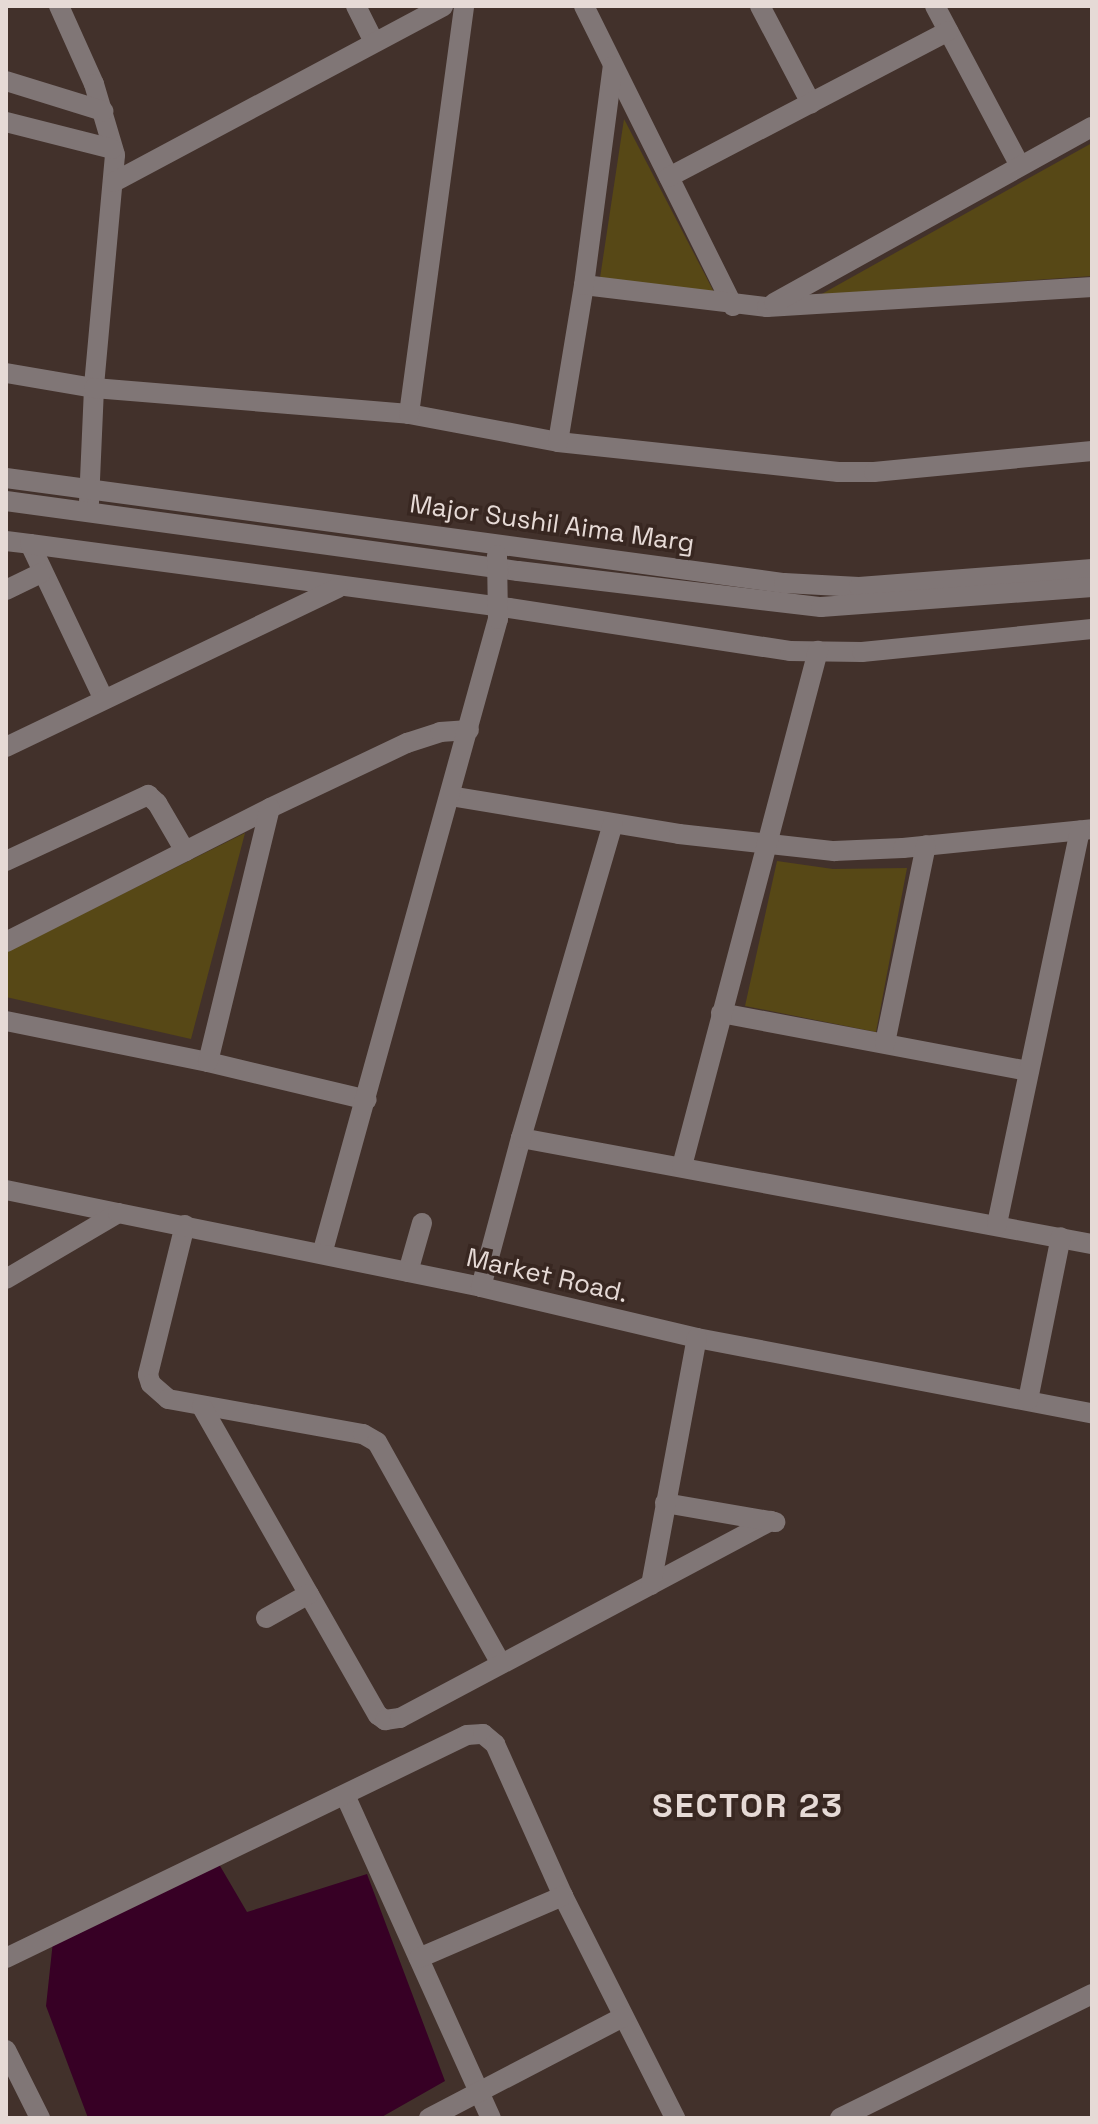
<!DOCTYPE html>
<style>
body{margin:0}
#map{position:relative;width:1098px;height:2124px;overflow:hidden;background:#42312b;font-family:"Space Grotesk",sans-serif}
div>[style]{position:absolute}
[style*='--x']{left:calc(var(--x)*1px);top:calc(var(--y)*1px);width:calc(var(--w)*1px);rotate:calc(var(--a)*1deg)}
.green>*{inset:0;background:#574816}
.water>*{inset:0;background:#370025}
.minor>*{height:20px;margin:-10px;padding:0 10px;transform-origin:10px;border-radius:10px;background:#807676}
span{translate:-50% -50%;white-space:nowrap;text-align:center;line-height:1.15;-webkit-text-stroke:7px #382721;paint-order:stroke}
.street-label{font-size:26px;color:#e6dad6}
.district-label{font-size:34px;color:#e6dad6;font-weight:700;letter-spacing:2px}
.frame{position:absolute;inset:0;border:8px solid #e6dad6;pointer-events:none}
</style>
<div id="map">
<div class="green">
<div style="clip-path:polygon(624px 119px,715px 294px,600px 278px)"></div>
<div style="clip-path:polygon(1092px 143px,1092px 276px,820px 295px,1029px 178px)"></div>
<div style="clip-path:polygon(245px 833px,191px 1039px,6px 997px,6px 952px)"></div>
<div style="clip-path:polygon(777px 861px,833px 869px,907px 868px,876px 1032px,745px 1006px)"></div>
</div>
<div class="water">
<div style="clip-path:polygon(216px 1859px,247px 1912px,367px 1874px,445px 2081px,380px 2118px,88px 2118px,46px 2006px,53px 1941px)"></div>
</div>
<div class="minor">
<div style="--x:59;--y:6;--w:85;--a:65.8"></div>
<div style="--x:94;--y:84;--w:74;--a:73.5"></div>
<div style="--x:115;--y:155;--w:234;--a:95.2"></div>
<div style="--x:94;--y:388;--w:115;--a:92.5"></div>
<div style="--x:356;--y:6;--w:40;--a:63.4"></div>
<div style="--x:584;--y:6;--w:335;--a:63.6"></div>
<div style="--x:760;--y:6;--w:110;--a:62.3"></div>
<div style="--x:935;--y:6;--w:181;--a:62"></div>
<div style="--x:6;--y:81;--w:102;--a:17.2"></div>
<div style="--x:6;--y:122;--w:110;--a:14.2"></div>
<div style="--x:669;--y:177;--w:315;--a:-27.6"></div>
<div style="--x:114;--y:182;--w:373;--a:-28.1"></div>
<div style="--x:584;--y:285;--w:184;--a:6.9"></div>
<div style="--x:767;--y:307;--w:326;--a:-3.5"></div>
<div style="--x:774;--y:303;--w:363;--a:-29"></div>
<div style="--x:6;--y:373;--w:89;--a:9.7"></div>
<div style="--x:94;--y:388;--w:316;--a:4.7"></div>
<div style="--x:409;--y:414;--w:152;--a:10.6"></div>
<div style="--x:558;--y:442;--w:282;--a:6.1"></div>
<div style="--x:838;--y:472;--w:36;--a:0"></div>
<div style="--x:874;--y:472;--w:219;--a:-5.5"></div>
<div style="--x:409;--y:414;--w:412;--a:-82.3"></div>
<div style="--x:558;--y:442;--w:159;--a:-80.6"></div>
<div style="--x:584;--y:285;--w:221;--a:-82.5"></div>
<div style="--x:6;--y:478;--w:785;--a:7.69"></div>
<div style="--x:784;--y:583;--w:75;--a:3.1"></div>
<div style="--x:859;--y:587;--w:234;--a:-4.4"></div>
<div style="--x:6;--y:501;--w:517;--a:7.79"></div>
<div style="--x:518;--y:571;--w:305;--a:6.8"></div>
<div style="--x:821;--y:607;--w:272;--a:-4.2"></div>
<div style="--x:6;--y:541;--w:24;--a:7"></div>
<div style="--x:30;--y:544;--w:170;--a:64.6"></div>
<div style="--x:30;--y:544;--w:483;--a:7.6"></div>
<div style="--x:509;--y:608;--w:284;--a:8.7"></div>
<div style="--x:790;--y:651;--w:72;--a:0.8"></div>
<div style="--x:862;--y:652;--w:231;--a:-5.7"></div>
<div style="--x:6;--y:590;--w:39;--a:-26"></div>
<div style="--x:6;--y:747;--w:368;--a:-25.6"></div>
<div style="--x:450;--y:796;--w:232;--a:9.4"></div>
<div style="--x:679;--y:834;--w:156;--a:6.3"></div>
<div style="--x:834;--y:851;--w:69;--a:-2.5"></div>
<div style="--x:903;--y:848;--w:190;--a:-5.7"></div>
<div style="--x:6;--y:861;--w:157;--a:-24.9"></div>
<div style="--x:148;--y:795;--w:12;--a:42"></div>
<div style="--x:157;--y:803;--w:56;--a:59.7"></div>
<div style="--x:6;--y:942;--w:296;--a:-26.9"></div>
<div style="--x:270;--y:808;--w:152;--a:-25.4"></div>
<div style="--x:407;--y:743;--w:35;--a:-18"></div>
<div style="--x:440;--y:732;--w:29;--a:-4"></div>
<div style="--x:721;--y:1013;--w:313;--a:10.7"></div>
<div style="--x:6;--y:1021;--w:206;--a:11.5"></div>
<div style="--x:208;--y:1062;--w:163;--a:13.4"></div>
<div style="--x:885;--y:1043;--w:202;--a:-78.3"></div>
<div style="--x:208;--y:1062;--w:261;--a:-76.3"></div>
<div style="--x:521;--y:1138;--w:581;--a:10.52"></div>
<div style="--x:682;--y:1166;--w:533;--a:-75.21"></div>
<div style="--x:6;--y:1190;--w:114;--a:11.6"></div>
<div style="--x:997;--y:1224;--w:402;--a:-78.1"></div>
<div style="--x:185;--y:1225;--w:154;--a:103.9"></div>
<div style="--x:148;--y:1375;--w:9;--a:72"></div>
<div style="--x:151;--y:1384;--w:23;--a:41"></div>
<div style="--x:168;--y:1399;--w:198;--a:10.2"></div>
<div style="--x:363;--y:1434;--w:16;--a:30"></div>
<div style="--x:377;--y:1442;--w:254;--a:60.8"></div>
<div style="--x:322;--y:1254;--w:659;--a:-74.51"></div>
<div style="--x:498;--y:619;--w:64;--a:-90.9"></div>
<div style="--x:408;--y:1272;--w:51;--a:-74.1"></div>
<div style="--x:6;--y:1279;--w:130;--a:-30.5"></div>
<div style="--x:118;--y:1213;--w:370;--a:11.5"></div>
<div style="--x:481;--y:1287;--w:222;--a:13.3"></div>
<div style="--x:697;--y:1338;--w:402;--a:10.8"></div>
<div style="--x:481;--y:1287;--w:154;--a:-75"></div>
<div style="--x:521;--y:1138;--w:327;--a:-73.7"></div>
<div style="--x:1028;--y:1400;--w:166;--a:-78.6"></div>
<div style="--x:202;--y:1407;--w:355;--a:60.3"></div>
<div style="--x:378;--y:1715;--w:9;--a:36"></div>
<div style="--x:385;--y:1720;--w:15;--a:-8"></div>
<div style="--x:400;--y:1718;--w:420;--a:-28"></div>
<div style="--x:665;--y:1503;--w:112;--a:9.8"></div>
<div style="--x:651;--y:1585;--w:251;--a:-79.5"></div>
<div style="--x:266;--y:1618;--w:49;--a:-29.2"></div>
<div style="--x:345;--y:1795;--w:354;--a:65.7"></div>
<div style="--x:6;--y:1958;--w:512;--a:-25.81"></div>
<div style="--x:467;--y:1735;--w:16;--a:-4"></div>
<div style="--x:483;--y:1734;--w:16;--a:40"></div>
<div style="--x:495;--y:1744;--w:167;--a:65.9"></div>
<div style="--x:563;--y:1896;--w:249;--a:63.2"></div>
<div style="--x:419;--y:1958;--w:157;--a:-23.3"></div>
<div style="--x:6;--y:2050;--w:76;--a:63.4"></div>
<div style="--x:429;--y:2118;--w:219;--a:-27.5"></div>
<div style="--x:840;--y:2118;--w:281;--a:-26.2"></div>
</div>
<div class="street-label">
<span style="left:552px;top:524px;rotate:8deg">Major Sushil Aima Marg</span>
<span style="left:547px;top:1276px;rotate:13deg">Market Road.</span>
</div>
<div class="district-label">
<span style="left:748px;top:1806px">SECTOR 23</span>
</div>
<div class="frame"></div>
</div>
